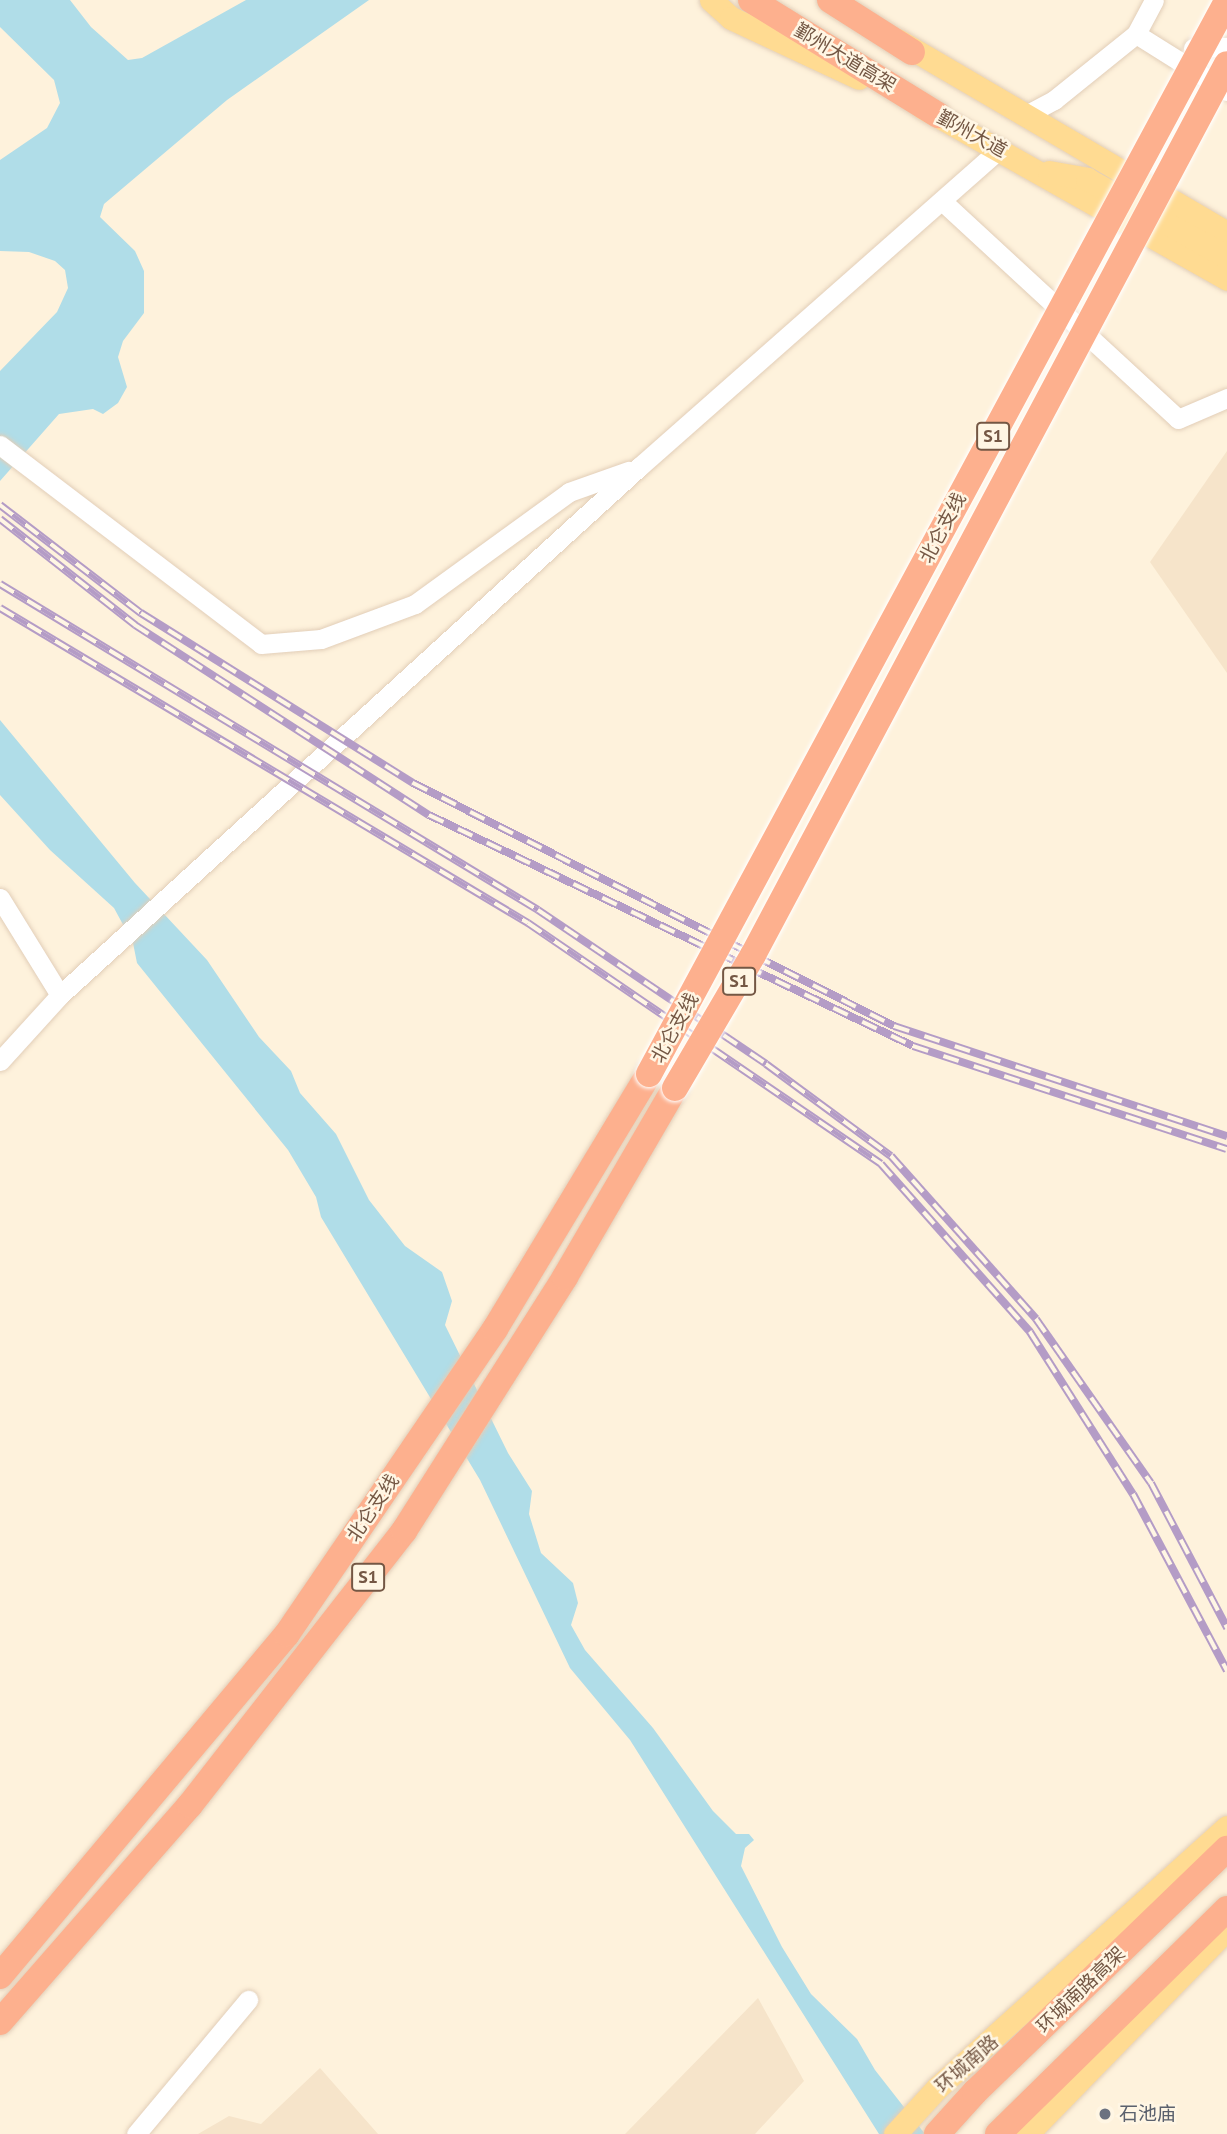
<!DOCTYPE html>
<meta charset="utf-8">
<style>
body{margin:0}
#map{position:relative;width:1227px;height:2134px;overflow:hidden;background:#fef2dc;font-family:"PT Sans","Noto Sans SC",sans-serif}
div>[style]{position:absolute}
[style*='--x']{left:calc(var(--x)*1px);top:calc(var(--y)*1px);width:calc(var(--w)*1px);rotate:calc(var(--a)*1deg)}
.residential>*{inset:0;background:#f6e4ca}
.water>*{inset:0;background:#b0dde8}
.roads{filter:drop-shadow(0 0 2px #e2ceb8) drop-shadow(0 0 2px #e2ceb8)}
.minor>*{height:19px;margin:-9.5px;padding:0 9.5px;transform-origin:9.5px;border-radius:9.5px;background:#fff}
.major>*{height:23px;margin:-11.5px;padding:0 11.5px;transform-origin:11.5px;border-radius:11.5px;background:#ffdb92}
.highway>*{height:26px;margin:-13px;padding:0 13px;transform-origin:13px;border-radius:13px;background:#fdb08e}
.rail>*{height:8px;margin-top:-4px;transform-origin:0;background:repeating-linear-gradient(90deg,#fff6e4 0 16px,#b49cc6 0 32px);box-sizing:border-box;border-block:2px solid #b49cc6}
.bridges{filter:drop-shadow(0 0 2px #fff) drop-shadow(0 0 2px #fff)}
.highway-bridge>*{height:26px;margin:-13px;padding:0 13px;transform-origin:13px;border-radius:13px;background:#fdb08e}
.dots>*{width:19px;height:19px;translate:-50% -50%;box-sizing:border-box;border:4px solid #fff6e4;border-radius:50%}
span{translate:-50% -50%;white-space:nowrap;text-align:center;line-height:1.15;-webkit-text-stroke:5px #fff6e4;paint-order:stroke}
.shield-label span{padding:2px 5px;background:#fff6e4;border:2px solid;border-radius:5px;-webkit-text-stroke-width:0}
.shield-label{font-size:18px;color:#745744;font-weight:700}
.street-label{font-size:19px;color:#745744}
.worship-label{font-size:19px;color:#5b616d}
.left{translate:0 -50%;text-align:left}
</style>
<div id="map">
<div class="residential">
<div style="clip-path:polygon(1227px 451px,1227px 673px,1150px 562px)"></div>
<div style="clip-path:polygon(758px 1998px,804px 2081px,755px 2134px,625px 2134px)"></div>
<div style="clip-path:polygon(320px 2068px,378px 2134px,198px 2134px,229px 2116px,261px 2124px)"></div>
</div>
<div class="water">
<div style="clip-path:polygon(0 0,70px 0,91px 27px,128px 60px,142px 58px,246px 0,369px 0,227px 100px,104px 204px,100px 217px,135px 251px,144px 271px,144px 313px,123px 341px,118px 357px,127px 387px,118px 403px,103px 414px,93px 409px,59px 414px,0 481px,0 371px,57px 312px,68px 288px,65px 270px,55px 261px,29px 252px,0 251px,0 160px,47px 128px,60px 103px,54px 80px,0 27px)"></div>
<div style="clip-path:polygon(0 720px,135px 883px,207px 960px,259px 1037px,291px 1071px,300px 1093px,336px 1134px,369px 1200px,405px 1246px,442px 1272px,452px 1301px,445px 1325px,508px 1453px,532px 1491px,529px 1514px,541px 1553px,573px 1583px,578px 1603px,571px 1625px,585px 1650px,653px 1728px,713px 1811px,736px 1834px,749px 1834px,754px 1840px,745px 1848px,741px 1866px,782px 1947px,811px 1994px,857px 2039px,875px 2070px,925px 2134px,879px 2134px,630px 1740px,570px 1668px,480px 1480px,321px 1217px,316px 1197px,288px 1150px,137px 963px,133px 943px,114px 908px,50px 850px,0 795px)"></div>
</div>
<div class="roads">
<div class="minor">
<div style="--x:1136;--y:34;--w:107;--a:32.1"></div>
<div style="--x:1193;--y:48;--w:34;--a:-2"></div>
<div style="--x:1026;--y:115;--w:32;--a:-28"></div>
<div style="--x:1054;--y:100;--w:105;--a:-38.8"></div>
<div style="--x:1136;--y:34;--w:38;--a:-62"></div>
<div style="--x:942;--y:201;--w:321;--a:42.7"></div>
<div style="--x:1178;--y:419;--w:53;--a:-23.2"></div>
<div style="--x:0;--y:445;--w:328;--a:37.3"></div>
<div style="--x:261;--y:644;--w:60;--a:-4.8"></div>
<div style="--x:321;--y:639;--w:100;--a:-20.4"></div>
<div style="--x:415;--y:604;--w:190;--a:-36"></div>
<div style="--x:569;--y:492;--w:63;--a:-19.6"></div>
<div style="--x:0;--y:898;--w:114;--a:58.3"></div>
<div style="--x:0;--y:1061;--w:89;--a:-47.7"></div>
<div style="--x:60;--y:995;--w:784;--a:-42.36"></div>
<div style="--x:639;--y:467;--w:482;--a:-41.4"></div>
<div style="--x:136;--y:2134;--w:175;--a:-50.1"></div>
</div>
<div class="major">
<div style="--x:711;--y:0;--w:27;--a:42"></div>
<div style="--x:731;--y:18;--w:141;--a:25.1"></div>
<div style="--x:897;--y:40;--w:382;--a:30.3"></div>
<div style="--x:922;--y:107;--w:350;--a:29.4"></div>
<div style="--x:1049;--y:172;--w:39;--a:10"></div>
<div style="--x:1087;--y:179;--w:160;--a:29.1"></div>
<div style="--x:895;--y:2134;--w:62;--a:-47.6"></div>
<div style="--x:937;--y:2088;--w:390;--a:-42"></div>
<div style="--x:1027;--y:2134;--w:286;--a:-45.7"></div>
</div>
<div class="highway">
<div style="--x:751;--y:0;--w:220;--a:31.6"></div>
<div style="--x:830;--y:0;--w:97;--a:32.4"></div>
<div style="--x:0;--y:1976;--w:446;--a:-50"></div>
<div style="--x:287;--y:1634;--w:369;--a:-55.7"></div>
<div style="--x:495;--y:1329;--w:298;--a:-58.9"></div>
<div style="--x:0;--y:2022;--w:288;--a:-48.8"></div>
<div style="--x:190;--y:1805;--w:348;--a:-52"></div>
<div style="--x:404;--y:1531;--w:301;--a:-57.6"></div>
<div style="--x:565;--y:1277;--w:219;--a:-59.8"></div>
<div style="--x:937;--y:2134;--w:57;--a:-47.9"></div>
<div style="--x:975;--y:2092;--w:350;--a:-44"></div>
<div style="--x:998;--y:2134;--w:321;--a:-44.5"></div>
</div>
</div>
<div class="rail">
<div style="--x:0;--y:505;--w:178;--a:37.5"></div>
<div style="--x:141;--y:613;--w:321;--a:32"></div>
<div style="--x:413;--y:783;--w:539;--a:26.8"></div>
<div style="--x:894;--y:1026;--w:351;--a:18.3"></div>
<div style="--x:0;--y:519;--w:172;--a:38.1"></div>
<div style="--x:135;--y:625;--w:350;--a:32.9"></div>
<div style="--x:429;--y:815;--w:536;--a:25.51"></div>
<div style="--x:913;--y:1046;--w:330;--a:18.2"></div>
<div style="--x:0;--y:584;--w:629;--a:31.21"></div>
<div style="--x:538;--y:910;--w:275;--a:34"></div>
<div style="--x:766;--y:1064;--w:155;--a:36.4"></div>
<div style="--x:891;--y:1156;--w:218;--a:48.3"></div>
<div style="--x:1036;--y:1319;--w:200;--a:55"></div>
<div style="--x:1151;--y:1483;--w:164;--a:62.3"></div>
<div style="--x:0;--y:608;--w:615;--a:30.82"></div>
<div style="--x:528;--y:923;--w:427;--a:34.3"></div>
<div style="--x:881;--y:1164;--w:225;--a:48.4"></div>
<div style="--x:1030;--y:1332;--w:192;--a:57.6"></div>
<div style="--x:1133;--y:1494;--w:200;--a:62"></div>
</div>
<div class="bridges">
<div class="highway-bridge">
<div style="--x:649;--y:1074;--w:1219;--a:-61.69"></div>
<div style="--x:675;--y:1088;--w:154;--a:-59.6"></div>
<div style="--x:753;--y:955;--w:1009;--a:-61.99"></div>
</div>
</div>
<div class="dots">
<div style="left:1105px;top:2114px;background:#6b7280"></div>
</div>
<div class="shield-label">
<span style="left:993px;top:436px">S1</span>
<span style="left:739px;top:981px">S1</span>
<span style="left:368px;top:1577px">S1</span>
</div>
<div class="street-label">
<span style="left:845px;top:58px;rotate:31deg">鄞州大道高架</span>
<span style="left:972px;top:134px;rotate:29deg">鄞州大道</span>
<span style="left:943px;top:528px;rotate:-62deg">北仑支线</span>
<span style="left:675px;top:1028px;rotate:-61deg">北仑支线</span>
<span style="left:373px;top:1508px;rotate:-56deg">北仑支线</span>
<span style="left:1081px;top:1990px;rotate:-44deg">环城南路高架</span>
<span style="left:967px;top:2064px;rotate:-41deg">环城南路</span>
</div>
<div class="worship-label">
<span class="left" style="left:1119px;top:2114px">石池庙</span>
</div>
</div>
